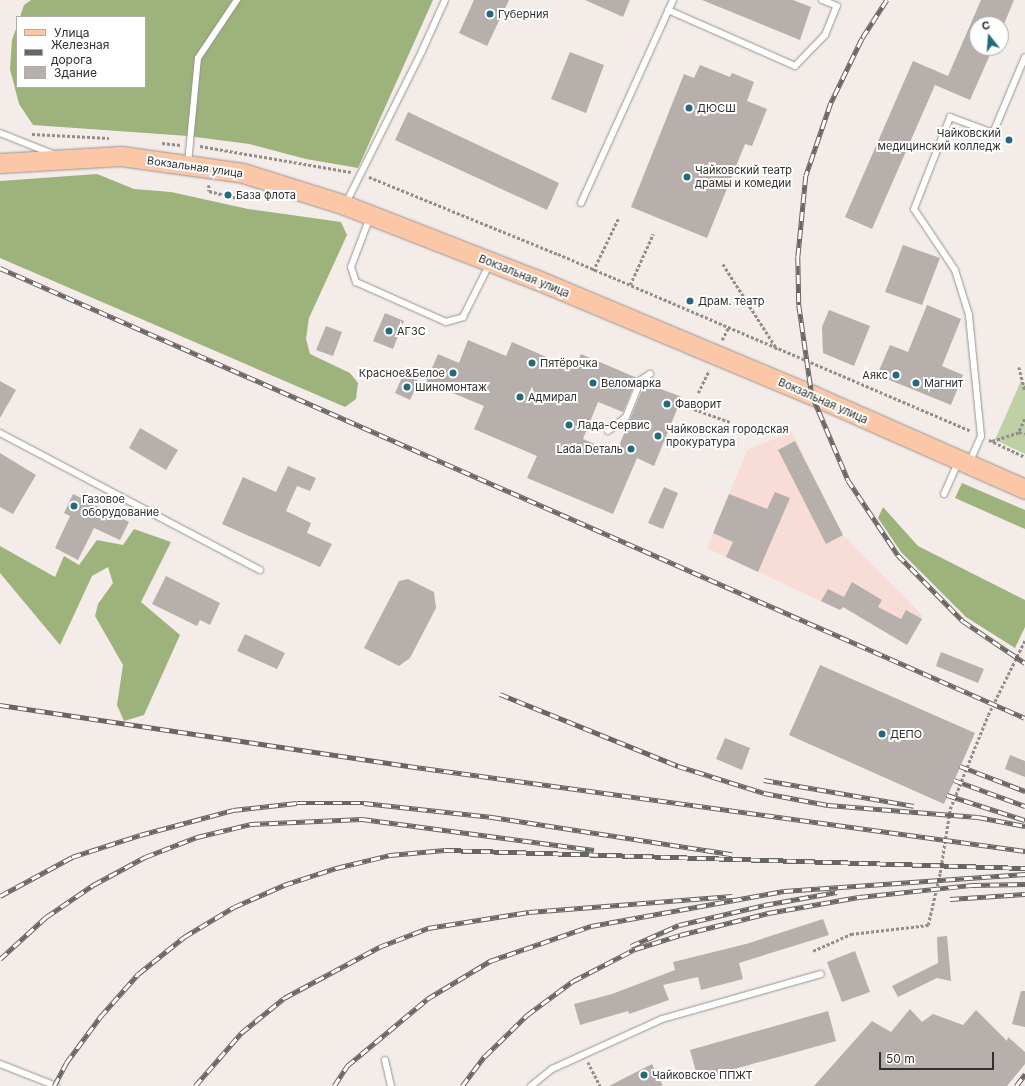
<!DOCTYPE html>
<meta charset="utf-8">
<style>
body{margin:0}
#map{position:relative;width:1025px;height:1086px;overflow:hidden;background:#f3ece8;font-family:Inter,sans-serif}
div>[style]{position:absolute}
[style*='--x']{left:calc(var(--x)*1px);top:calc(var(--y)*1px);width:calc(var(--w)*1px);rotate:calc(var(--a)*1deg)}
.commercial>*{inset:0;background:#f7ddd6}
.green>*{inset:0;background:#bfd0a5}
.forest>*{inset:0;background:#9eb37c}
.building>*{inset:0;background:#b6afab}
.path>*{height:2.5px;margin-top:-1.25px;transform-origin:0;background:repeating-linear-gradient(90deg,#938e8b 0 3px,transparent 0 5px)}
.roads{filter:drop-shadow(0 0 1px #99938f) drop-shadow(0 0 1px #99938f)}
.service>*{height:6px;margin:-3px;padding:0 3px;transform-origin:3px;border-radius:3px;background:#fff}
.primary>*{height:19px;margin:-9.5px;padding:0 9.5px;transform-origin:9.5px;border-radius:9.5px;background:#fcc7a7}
.rail>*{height:4.5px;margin-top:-2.25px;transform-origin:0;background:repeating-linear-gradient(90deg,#fff 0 9px,#696563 0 18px);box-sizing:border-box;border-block:1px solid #696563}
.dots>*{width:11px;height:11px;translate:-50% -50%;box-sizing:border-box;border:2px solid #fff;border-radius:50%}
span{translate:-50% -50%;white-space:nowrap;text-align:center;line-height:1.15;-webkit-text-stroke:4px #fff;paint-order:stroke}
.poi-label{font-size:11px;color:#32302e}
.left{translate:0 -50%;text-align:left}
.right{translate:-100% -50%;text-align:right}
.street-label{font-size:11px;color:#32302e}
.legend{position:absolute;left:16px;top:16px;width:130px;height:72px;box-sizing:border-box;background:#fff;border:1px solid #adacab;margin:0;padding:5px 7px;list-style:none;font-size:12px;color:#32302e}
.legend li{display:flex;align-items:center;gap:8px;height:20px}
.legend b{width:20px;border:1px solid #adacab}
.north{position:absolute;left:969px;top:16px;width:40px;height:40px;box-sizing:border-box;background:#fff;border:1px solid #adacab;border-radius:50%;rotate:343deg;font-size:11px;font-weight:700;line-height:16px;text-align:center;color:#32302e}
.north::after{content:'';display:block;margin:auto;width:14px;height:18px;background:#256a7a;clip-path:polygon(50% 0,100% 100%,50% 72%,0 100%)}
.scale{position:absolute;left:879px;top:1052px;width:115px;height:18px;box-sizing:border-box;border:2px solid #32302e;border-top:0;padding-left:5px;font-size:12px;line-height:14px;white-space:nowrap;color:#32302e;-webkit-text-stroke:3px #fff;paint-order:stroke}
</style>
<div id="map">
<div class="commercial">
<div style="clip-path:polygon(792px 432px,843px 535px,923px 616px,907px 645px,843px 607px,840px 610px,707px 548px,747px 450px)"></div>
</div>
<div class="green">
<div style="clip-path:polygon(1021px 381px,1025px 383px,1025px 454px,995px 440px)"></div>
</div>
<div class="forest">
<div style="clip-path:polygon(31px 0,433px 0,358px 168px,306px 159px,249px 144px,188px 136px,33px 125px,19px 104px,10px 69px,12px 40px,17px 26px,17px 87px,145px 87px,145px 17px,20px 17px,24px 5px)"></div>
<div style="clip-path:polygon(97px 174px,134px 189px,171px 192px,248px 209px,341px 222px,347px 235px,309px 318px,306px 339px,310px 354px,350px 373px,358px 383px,356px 399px,345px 407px,0 258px,0 181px)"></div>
<div style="clip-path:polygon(962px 483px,1025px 510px,1025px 529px,955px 498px)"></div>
<div style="clip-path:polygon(883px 507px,918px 546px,1025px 600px,1025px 627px,1015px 648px,966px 617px,901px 552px,878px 518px)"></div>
<div style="clip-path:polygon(134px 529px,171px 542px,141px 602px,180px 635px,144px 715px,124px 721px,117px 705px,123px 665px,95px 616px,98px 604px,113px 583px,108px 567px,92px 576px,60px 645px,0 573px,0 546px,55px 577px,64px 556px,79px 565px,97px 540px,123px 545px)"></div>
</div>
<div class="building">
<div style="clip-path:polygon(474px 0,509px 0,487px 46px,459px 33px)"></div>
<div style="clip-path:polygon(585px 0,630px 0,623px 17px)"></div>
<div style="clip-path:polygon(702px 0,793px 0,811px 7px,800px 40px)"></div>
<div style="clip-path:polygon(981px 0,1014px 0,1004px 24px,977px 24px,977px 48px,993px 48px,970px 100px,935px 85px,872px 229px,845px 217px,913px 61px,948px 76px)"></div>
<div style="clip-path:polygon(570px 52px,604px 65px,586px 113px,551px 99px)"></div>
<div style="clip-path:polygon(700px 65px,730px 77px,732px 73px,754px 82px,747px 101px,767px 109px,752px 146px,745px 144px,707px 238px,631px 207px,684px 74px,694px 78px)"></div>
<div style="clip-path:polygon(408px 112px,559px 183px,547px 210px,395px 140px)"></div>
<div style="clip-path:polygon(903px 245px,940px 258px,922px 305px,885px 292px)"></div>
<div style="clip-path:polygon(927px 305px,961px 319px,942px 366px,963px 375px,951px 405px,877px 375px,890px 345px,908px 352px)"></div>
<div style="clip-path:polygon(829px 310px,870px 326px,854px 366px,823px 353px,822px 327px)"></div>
<div style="clip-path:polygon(385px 313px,404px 321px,393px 349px,373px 341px)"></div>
<div style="clip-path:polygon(326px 326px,342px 332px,333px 356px,316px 350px)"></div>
<div style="clip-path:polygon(468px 340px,506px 356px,512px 342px,574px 369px,581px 354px,637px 378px,623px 412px,598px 402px,583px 439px,616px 453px,645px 383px,682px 397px,654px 466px,637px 458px,613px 514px,527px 478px,537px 456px,474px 429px,484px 406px,426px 382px,438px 354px,459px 363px)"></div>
<div style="clip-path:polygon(403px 375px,419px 381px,410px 400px,395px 393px)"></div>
<div style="clip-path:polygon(0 381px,16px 390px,0 418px)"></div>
<div style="clip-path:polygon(140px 428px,178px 450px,166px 470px,129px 448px)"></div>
<div style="clip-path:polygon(795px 441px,843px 535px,826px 544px,778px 450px)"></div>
<div style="clip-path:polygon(0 453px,36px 475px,13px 514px,0 507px)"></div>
<div style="clip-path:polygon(288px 466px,316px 478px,310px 491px,297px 486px,286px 511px,311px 523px,307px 533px,332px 544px,320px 567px,222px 524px,243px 477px,276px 492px)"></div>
<div style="clip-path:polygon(664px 487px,678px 493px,663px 529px,648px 523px)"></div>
<div style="clip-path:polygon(775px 492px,790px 498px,758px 572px,726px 557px,733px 542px,713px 533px,729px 494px,767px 509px)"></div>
<div style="clip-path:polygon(73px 494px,129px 522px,120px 540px,94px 528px,78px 560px,55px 548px,70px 516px,64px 513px)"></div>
<div style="clip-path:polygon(166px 576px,220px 603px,210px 625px,200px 620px,197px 626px,152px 604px)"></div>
<div style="clip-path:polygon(408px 579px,434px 592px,436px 608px,410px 658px,399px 666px,364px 648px,399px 581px)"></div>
<div style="clip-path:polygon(852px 582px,882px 600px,878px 607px,901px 619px,906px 610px,922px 619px,907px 645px,843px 607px,840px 610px,821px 601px,828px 589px,844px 597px)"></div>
<div style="clip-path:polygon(245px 634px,285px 653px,277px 669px,237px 651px)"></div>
<div style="clip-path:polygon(941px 652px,984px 669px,978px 683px,936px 666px)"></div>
<div style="clip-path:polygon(820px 665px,975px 733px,944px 804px,789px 735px)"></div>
<div style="clip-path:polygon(725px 738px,750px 748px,742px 770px,716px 759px)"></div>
<div style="clip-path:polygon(1010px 755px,1025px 761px,1025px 777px,1005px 769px)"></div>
<div style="clip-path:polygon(823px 919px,829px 935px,739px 963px,743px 979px,701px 990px,698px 977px,663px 985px,669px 1000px,629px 1014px,628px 1011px,580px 1025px,574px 1004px,612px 994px,675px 970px,673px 962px,746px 944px)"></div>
<div style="clip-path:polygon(947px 936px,951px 981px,937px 978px,898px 997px,892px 986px,938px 963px,937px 937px)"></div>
<div style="clip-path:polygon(855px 951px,870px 992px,842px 1002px,827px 962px)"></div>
<div style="clip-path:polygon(1021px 991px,1025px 991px,1025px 1027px,1012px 1024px)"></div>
<div style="clip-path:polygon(910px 1009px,922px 1022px,933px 1014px,963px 1025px,976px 1010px,1007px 1041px,1008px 1037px,1025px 1052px,1025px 1064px,1007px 1086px,814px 1086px,872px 1021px,891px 1032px)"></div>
<div style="clip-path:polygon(828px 1011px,836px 1041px,698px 1079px,690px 1050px)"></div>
<div style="clip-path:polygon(652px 1064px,663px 1086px,609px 1086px)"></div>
</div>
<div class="path">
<div style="--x:32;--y:134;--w:77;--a:3"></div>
<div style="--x:162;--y:143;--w:19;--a:6"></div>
<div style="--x:200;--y:146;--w:153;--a:9.8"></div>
<div style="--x:369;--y:177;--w:204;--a:22.2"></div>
<div style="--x:558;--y:254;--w:448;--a:23.2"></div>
<div style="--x:209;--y:185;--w:6;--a:90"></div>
<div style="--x:209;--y:191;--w:30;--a:14"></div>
<div style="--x:723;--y:264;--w:101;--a:57.6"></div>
<div style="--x:593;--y:271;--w:58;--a:-64.3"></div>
<div style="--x:630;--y:285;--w:56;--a:-65.7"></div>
<div style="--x:722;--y:340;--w:13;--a:-63"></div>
<div style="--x:1019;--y:367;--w:25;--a:76"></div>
<div style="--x:698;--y:393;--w:25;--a:-64"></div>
<div style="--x:680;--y:404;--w:53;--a:19.8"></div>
<div style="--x:1025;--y:419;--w:14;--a:115"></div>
<div style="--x:1019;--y:432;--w:6;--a:18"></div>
<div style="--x:665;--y:439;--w:14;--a:25"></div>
<div style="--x:989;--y:440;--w:40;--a:25"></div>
<div style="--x:992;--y:441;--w:28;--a:-18"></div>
<div style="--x:813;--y:951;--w:42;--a:-24.1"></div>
<div style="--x:851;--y:934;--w:78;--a:-6.7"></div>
<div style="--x:928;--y:925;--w:53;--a:-77"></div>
<div style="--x:940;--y:873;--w:65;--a:-81.1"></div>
<div style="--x:950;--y:809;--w:101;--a:-68"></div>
<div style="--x:988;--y:715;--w:84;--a:-63.7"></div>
<div style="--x:588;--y:1062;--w:27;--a:63"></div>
</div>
<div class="roads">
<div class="service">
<div style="--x:668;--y:10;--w:139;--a:23.8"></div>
<div style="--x:795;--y:66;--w:43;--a:-45.9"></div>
<div style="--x:825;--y:35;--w:31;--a:-68"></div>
<div style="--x:837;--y:6;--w:16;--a:-158"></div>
<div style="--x:0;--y:133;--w:57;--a:21.6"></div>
<div style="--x:188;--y:163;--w:105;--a:-84.6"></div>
<div style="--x:198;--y:58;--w:70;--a:-56.1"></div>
<div style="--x:346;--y:203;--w:170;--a:-63.4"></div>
<div style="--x:422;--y:51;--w:56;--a:-65.7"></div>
<div style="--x:581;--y:203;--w:223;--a:-65.6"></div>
<div style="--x:370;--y:217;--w:53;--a:110.8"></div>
<div style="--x:351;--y:267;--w:16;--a:72"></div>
<div style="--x:356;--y:282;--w:98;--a:24"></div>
<div style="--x:446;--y:322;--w:18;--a:-16"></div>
<div style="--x:463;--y:317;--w:60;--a:-63.4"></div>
<div style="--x:608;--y:431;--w:23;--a:-38"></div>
<div style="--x:626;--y:417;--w:40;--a:-68"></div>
<div style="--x:641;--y:380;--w:11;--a:-34"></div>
<div style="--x:0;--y:433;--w:294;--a:27.8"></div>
<div style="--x:970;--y:461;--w:27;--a:-66"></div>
<div style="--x:981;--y:436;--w:122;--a:-95.7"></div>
<div style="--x:969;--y:315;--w:47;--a:-107.3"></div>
<div style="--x:955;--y:270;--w:73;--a:-123.9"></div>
<div style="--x:914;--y:209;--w:99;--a:-68.6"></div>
<div style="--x:950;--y:117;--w:46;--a:20.4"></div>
<div style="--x:993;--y:133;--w:82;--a:-67.2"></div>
<div style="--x:944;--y:494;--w:35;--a:-66"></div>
<div style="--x:385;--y:1060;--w:27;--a:77"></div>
<div style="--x:0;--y:1064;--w:60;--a:21.4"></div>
<div style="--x:531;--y:1086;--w:27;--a:-39"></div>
<div style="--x:552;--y:1069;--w:121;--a:-24.4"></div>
<div style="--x:662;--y:1019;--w:165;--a:-15.8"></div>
</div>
<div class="primary">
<div style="--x:0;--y:163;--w:121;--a:-3.3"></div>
<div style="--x:121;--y:156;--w:123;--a:7.9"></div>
<div style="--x:243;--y:173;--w:107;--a:17.4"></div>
<div style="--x:345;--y:205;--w:204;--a:21.3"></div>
<div style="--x:535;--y:279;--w:300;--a:22.7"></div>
<div style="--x:812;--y:395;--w:233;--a:23.8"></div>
</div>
</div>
<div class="rail">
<div style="--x:887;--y:0;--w:46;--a:122.7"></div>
<div style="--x:862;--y:39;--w:71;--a:115.8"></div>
<div style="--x:831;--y:103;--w:77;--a:108.9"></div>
<div style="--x:806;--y:176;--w:81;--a:95.6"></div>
<div style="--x:798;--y:257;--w:48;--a:88.8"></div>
<div style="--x:799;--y:305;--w:91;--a:81.8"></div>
<div style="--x:812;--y:395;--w:92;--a:67"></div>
<div style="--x:848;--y:480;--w:90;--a:56.3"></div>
<div style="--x:898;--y:555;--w:93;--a:45.4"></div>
<div style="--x:963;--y:621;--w:75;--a:34.1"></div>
<div style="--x:0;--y:268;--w:1119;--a:23.7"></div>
<div style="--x:500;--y:694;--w:192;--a:22"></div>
<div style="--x:678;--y:766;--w:90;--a:17.4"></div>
<div style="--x:764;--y:793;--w:65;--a:10.6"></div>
<div style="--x:828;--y:805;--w:150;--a:4.6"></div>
<div style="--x:978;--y:817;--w:48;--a:10.8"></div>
<div style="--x:0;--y:705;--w:413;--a:8.5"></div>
<div style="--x:408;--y:766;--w:623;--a:7.84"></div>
<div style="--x:960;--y:766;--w:70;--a:21"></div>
<div style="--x:764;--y:780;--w:152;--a:9.8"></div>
<div style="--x:954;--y:780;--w:76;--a:20.1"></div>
<div style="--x:947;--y:795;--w:82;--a:17.8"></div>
<div style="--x:0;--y:896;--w:82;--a:-28.4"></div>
<div style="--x:72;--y:857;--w:71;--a:-17.9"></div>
<div style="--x:140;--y:835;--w:96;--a:-15"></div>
<div style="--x:233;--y:810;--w:64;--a:-6.2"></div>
<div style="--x:297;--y:803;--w:67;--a:0"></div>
<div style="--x:364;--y:803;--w:129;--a:6.2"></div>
<div style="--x:492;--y:817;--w:243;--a:8.8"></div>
<div style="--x:950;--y:899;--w:75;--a:-3.8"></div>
<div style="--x:631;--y:946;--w:52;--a:-23.6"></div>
<div style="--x:679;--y:925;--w:87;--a:-13.2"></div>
<div style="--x:764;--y:905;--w:74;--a:-10.1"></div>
<div style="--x:0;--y:959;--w:62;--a:-42.4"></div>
<div style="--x:46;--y:917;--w:57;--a:-34.2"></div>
<div style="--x:93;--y:885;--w:59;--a:-28.3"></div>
<div style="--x:145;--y:857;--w:56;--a:-21"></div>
<div style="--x:197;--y:837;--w:56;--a:-13.5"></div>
<div style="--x:251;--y:824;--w:111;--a:-2.6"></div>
<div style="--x:362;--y:819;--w:234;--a:7.6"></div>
<div style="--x:54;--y:1086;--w:26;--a:-62"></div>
<div style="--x:66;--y:1063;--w:57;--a:-53.5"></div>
<div style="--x:100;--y:1017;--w:57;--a:-48.5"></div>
<div style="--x:138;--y:974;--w:59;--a:-38.8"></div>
<div style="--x:184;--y:937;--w:58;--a:-31"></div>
<div style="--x:234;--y:907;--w:55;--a:-23.7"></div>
<div style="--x:284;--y:885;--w:55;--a:-18.1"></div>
<div style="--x:336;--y:868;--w:56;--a:-13.5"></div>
<div style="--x:390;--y:855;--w:55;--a:-5.2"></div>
<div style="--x:445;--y:850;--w:580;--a:1.78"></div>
<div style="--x:195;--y:1086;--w:70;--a:-49"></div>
<div style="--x:241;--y:1033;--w:55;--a:-39.1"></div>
<div style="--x:284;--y:998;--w:108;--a:-28.2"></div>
<div style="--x:379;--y:947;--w:53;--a:-21.2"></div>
<div style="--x:428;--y:928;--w:102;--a:-9"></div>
<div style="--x:529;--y:912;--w:204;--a:-4.5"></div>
<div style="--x:334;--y:1086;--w:24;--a:-57"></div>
<div style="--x:347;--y:1066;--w:104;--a:-39.9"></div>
<div style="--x:427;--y:999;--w:74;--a:-31.1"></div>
<div style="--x:490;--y:961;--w:107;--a:-19.1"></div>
<div style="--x:591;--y:926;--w:196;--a:-10.3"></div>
<div style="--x:784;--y:891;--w:242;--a:-4"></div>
<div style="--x:462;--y:1086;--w:38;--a:-53"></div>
<div style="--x:485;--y:1056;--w:59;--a:-44.3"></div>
<div style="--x:527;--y:1015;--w:57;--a:-36.5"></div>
<div style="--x:573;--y:981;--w:70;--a:-27.3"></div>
<div style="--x:635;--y:949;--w:47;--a:-17.3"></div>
<div style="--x:680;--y:935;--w:91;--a:-14"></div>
<div style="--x:768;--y:913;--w:92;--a:-10"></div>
<div style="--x:859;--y:897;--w:114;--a:-6.1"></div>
<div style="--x:972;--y:885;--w:53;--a:-1.1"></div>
<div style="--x:1016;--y:1086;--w:15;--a:-53"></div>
</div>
<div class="dots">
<div style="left:490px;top:14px;background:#256a7a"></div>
<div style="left:689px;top:108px;background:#256a7a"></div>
<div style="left:1009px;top:140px;background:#256a7a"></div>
<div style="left:687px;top:177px;background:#256a7a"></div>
<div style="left:228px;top:195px;background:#256a7a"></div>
<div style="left:690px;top:301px;background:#256a7a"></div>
<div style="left:389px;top:331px;background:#256a7a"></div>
<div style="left:532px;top:363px;background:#256a7a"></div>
<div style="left:453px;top:373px;background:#256a7a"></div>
<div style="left:896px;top:375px;background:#256a7a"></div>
<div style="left:593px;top:383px;background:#256a7a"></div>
<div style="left:916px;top:383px;background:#256a7a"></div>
<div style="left:407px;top:387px;background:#256a7a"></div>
<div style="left:520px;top:397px;background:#256a7a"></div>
<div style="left:667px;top:404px;background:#256a7a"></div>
<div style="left:569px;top:425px;background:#256a7a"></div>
<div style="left:658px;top:436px;background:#256a7a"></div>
<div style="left:631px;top:449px;background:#256a7a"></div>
<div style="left:74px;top:506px;background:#256a7a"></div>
<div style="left:882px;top:734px;background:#256a7a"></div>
<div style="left:644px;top:1075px;background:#256a7a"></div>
</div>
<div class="poi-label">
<span class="left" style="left:498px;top:14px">Губерния</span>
<span class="left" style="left:697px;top:108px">ДЮСШ</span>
<span class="right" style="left:1001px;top:140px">Чайковский<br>медицинский колледж</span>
<span class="left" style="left:695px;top:177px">Чайковский театр<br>драмы и комедии</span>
<span class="left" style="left:236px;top:195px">База флота</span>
<span class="left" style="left:698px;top:301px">Драм. театр</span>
<span class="left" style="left:397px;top:331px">АГЗС</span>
<span class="left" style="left:540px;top:363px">Пятёрочка</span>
<span class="right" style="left:445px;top:373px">Красное&amp;Белое</span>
<span class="right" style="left:888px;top:375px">Аякс</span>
<span class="left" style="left:601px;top:383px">Веломарка</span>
<span class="left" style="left:924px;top:383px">Магнит</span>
<span class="left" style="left:415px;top:387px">Шиномонтаж</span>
<span class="left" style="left:528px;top:397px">Адмирал</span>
<span class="left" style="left:675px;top:404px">Фаворит</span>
<span class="left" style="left:577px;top:425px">Лада-Сервис</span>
<span class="left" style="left:666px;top:436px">Чайковская городская<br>прокуратура</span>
<span class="right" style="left:623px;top:449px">Lada Dеталь</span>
<span class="left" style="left:82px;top:506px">Газовое<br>оборудование</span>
<span class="left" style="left:890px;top:734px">ДЕПО</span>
<span class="left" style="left:652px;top:1075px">Чайковское ППЖТ</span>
</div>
<div class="street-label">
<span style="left:195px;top:167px;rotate:8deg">Вокзальная улица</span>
<span style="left:524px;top:276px;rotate:22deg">Вокзальная улица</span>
<span style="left:823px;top:401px;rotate:24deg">Вокзальная улица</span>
</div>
<ul class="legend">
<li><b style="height:5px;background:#fcc7a7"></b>Улица</li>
<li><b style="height:5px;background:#696563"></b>Железная дорога</li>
<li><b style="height:11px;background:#b6afab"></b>Здание</li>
</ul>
<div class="north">С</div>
<div class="scale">50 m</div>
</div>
